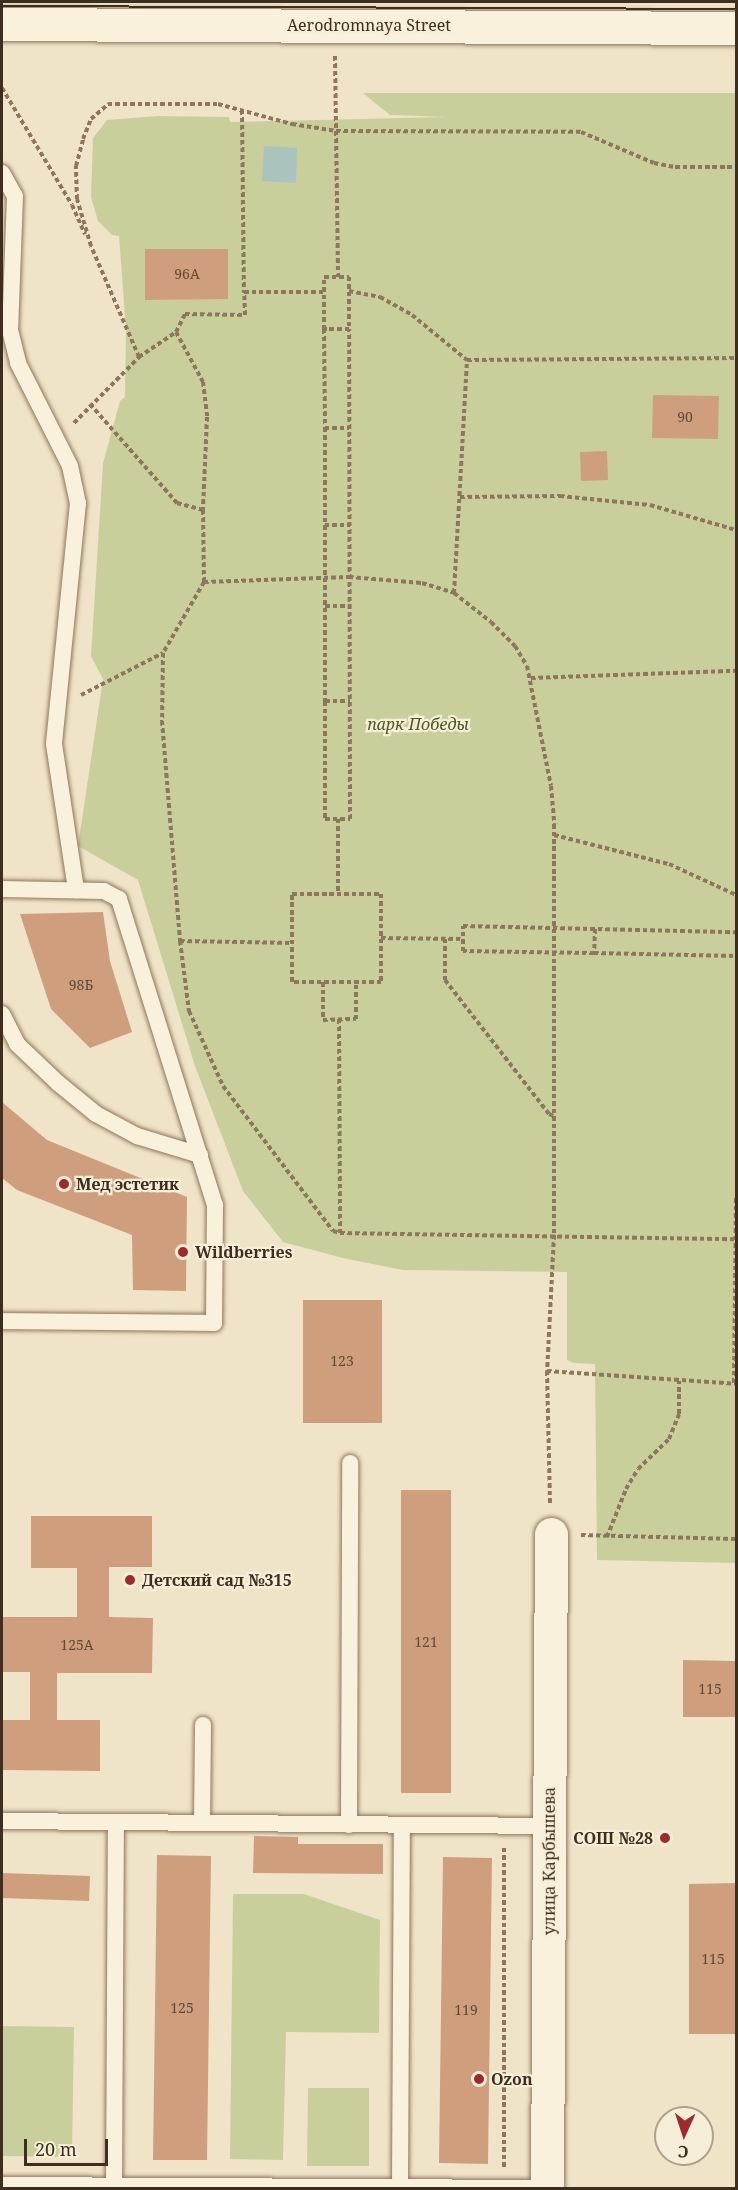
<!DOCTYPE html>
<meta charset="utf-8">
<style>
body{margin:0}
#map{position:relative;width:738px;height:2190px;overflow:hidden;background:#f0e4c8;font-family:"Noto Serif",serif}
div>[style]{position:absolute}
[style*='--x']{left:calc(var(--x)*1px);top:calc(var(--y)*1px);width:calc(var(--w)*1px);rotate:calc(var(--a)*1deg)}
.green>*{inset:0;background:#c9cf9b}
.water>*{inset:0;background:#a9c4bc}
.building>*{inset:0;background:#cf9f7d}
.path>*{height:4px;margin-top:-2px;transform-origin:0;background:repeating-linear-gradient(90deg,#8d765c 0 4.5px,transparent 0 7.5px)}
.roads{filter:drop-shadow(0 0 2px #8d765c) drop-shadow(0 0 2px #8d765c)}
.service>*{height:16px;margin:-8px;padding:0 8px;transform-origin:8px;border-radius:8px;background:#faf1dc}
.minor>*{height:33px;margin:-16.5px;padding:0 16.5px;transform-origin:16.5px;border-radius:16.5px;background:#faf1dc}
.secondary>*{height:33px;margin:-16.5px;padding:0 16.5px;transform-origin:16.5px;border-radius:16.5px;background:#faf1dc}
.tram>*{height:1.5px;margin:-0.75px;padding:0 0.75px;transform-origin:0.75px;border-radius:0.75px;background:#3d2e20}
.dots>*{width:16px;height:16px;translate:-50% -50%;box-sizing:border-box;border:3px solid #f7eed8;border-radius:50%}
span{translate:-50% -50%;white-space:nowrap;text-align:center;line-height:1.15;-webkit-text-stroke:4.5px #f7eed8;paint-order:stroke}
.number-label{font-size:14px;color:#624a37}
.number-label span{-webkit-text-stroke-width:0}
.street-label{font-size:16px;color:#3d2e20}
.park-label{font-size:16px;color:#4d5a26;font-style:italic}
.poi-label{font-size:16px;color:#3d2e20;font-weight:700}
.left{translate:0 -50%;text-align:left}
.right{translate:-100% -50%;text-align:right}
.frame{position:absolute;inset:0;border:3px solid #3d2e20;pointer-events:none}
.north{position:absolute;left:654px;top:2106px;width:60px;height:60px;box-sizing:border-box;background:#f7eed8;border:2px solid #ada18e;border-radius:50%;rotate:183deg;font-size:16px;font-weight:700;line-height:24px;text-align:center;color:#3d2e20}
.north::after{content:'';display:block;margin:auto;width:21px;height:27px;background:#9e2a2b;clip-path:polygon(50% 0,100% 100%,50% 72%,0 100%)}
.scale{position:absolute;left:24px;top:2139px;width:84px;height:27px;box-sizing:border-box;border:3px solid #3d2e20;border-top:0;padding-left:8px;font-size:18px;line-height:21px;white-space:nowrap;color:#3d2e20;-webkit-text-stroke:4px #f7eed8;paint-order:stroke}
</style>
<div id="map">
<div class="green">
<div style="clip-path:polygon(363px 93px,736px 93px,736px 1563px,597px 1560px,595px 1364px,573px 1363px,567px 1360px,567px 1272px,403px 1270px,343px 1258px,283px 1242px,243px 1191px,195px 1066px,138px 880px,78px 846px,103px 679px,91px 656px,103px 463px,120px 401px,125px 397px,126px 330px,119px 236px,112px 235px,98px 221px,91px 197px,93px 138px,107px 120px,158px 116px,229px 117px,230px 122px,447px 117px,390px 115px)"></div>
<div style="clip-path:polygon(233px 1894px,304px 1894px,380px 1920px,379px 2033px,286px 2032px,283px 2160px,230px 2159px)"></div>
<div style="clip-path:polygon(2px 2026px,74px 2027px,72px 2157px,2px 2156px)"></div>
<div style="clip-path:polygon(308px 2088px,369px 2088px,369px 2166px,307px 2166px)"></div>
</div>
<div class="water">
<div style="clip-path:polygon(264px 146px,297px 148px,296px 183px,262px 181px)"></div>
</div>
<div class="building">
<div style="clip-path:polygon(145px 249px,228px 249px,228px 299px,145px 300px)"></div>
<div style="clip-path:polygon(653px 395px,719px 396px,718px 439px,652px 438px)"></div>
<div style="clip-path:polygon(607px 451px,608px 480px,581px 481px,580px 452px)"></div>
<div style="clip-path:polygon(103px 912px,110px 961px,132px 1032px,90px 1048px,51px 1009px,20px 914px)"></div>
<div style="clip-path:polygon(2px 1102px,47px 1140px,187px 1197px,186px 1291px,133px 1290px,132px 1235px,17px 1190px,2px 1178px)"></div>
<div style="clip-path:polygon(303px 1300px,382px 1300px,382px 1423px,303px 1423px)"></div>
<div style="clip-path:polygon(401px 1490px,451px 1490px,451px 1793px,401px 1793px)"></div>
<div style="clip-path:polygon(31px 1516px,152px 1516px,152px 1567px,109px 1567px,109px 1617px,153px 1618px,152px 1673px,57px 1673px,57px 1720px,100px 1720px,100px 1771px,2px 1770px,2px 1720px,30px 1720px,30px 1672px,2px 1672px,2px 1617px,77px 1617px,77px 1568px,31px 1568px)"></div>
<div style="clip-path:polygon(683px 1660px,736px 1661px,736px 1717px,683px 1717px)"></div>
<div style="clip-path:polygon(254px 1836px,298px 1837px,298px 1844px,383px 1844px,383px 1874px,253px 1873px)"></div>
<div style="clip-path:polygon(157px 1855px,211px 1856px,207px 2160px,153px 2160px)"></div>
<div style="clip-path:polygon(443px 1857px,492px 1858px,488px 2164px,439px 2163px)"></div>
<div style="clip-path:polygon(2px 1873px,90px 1876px,89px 1901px,2px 1898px)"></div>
<div style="clip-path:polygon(736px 1883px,736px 2034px,689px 2034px,689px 1884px)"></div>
</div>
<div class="path">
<div style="--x:335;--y:56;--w:221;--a:89.2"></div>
<div style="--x:2;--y:88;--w:136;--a:59.1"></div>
<div style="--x:72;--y:205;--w:32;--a:66"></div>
<div style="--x:242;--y:110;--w:182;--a:89.4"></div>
<div style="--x:349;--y:291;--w:32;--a:11"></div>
<div style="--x:380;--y:297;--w:37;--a:29"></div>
<div style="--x:412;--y:315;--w:71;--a:39.3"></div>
<div style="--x:467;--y:360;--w:269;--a:-0.4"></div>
<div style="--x:324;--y:329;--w:52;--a:-90"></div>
<div style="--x:324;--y:277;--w:25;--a:0"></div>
<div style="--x:349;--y:277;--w:52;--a:90"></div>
<div style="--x:176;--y:332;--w:57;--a:61.6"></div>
<div style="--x:203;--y:382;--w:35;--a:83"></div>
<div style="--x:207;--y:417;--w:93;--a:92.5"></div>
<div style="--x:203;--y:510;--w:72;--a:89.2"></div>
<div style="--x:204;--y:582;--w:82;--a:120"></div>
<div style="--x:163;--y:653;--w:68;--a:90.8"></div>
<div style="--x:162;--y:721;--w:221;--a:85.3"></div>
<div style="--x:180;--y:941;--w:71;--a:82.7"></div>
<div style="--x:189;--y:1011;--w:82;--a:65.6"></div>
<div style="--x:223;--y:1086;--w:182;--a:52.8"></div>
<div style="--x:333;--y:1231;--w:7;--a:16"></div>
<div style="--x:340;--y:1233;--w:396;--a:0.9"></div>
<div style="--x:139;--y:357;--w:121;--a:-113.4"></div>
<div style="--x:91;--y:246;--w:49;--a:-106.6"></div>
<div style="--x:77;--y:199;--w:33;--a:-92"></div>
<div style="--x:76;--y:166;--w:28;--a:-75"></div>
<div style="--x:83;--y:139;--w:22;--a:-68"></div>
<div style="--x:91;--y:119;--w:23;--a:-41"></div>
<div style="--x:108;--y:104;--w:110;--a:0"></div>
<div style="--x:218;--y:104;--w:77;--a:15.1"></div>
<div style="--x:292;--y:124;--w:45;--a:9"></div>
<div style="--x:336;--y:131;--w:245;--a:0.2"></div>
<div style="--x:581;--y:132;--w:79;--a:23"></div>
<div style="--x:654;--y:163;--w:21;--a:11"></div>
<div style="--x:675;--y:167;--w:61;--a:0"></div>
<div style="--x:90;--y:404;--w:132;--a:48.7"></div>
<div style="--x:177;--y:503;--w:27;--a:15"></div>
<div style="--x:74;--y:423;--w:93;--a:-45.4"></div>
<div style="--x:139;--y:357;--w:45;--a:-34"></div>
<div style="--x:176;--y:332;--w:20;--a:-63"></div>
<div style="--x:185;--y:314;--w:60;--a:1"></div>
<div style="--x:245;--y:315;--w:23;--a:-92"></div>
<div style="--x:244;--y:292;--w:80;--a:0"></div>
<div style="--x:325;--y:428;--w:24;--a:0"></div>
<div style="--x:460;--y:497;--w:100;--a:-0.6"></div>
<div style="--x:560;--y:496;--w:90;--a:5.7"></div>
<div style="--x:650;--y:505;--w:90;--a:16.2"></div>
<div style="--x:325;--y:525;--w:24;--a:0"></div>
<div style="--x:204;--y:582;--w:145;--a:-2"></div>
<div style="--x:349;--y:577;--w:73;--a:4.7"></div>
<div style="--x:422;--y:583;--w:34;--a:17"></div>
<div style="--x:454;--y:593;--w:47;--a:38.1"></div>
<div style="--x:491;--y:622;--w:34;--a:45"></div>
<div style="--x:515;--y:646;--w:23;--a:59"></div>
<div style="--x:527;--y:666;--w:122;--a:78.7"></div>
<div style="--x:551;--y:786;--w:38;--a:85"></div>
<div style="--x:554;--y:824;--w:411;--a:90"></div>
<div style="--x:554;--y:1235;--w:136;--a:92.9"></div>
<div style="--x:547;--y:1371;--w:135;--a:88.7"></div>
<div style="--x:454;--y:593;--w:233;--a:-86.8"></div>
<div style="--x:325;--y:606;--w:25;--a:0"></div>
<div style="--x:531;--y:678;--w:205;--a:-2"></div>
<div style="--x:81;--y:695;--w:92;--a:-27.1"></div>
<div style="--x:325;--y:701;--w:118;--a:90"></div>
<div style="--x:325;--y:819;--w:25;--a:0"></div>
<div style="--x:350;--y:819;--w:490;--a:-90.1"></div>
<div style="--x:349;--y:329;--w:25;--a:180"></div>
<div style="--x:324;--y:329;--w:99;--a:89.4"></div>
<div style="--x:325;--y:428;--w:273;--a:90"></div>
<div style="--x:325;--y:701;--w:25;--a:0"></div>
<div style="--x:338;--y:819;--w:75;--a:90"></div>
<div style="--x:554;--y:835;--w:119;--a:14.2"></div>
<div style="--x:669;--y:864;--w:74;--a:24.8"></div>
<div style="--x:292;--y:894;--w:89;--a:0"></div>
<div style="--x:381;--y:894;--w:88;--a:90"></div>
<div style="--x:381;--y:982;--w:89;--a:180"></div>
<div style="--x:292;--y:982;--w:88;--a:-90"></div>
<div style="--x:595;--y:929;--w:24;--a:92"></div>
<div style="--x:594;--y:953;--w:142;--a:1.2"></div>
<div style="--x:381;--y:938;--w:82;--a:0.7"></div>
<div style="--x:445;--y:939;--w:41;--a:90"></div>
<div style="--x:445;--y:980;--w:170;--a:52.2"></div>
<div style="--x:549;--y:1114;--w:5;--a:22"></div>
<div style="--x:180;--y:941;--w:112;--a:1"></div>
<div style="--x:594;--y:953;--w:131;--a:-179.1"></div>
<div style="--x:463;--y:951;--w:25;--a:-90"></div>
<div style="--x:463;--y:926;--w:273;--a:1.3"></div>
<div style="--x:323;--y:982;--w:38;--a:90"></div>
<div style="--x:323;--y:1020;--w:33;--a:-2"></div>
<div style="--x:356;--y:1019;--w:37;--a:-90"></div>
<div style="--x:339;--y:1019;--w:214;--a:89.7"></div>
<div style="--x:547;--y:1371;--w:189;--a:3.9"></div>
<div style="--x:734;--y:1383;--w:186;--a:-89.4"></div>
<div style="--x:581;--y:1535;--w:155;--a:1.5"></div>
<div style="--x:607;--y:1537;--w:52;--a:-68.4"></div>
<div style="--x:626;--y:1489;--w:23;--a:-59"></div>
<div style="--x:638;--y:1469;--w:43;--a:-44.1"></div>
<div style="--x:669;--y:1439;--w:27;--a:-68"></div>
<div style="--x:679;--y:1414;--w:33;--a:-90"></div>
<div style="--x:504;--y:2167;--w:320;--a:-90"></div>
</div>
<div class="roads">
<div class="service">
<div style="--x:2;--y:173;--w:26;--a:61"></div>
<div style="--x:15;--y:196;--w:134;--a:92.1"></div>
<div style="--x:10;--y:330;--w:34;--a:76"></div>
<div style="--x:18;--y:363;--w:115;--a:63.2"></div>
<div style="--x:70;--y:466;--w:38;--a:78"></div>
<div style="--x:78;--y:503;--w:242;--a:95.7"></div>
<div style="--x:54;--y:744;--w:148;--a:81.4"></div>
<div style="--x:2;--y:889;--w:102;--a:1.1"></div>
<div style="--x:104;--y:891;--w:17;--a:28"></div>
<div style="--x:119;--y:899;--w:321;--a:72.6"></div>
<div style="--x:215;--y:1205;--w:118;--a:90.5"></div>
<div style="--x:214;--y:1323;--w:212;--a:-179.5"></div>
<div style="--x:2;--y:1014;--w:34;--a:63"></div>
<div style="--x:17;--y:1044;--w:57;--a:43.6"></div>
<div style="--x:58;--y:1083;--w:49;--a:39.2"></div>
<div style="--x:96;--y:1114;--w:47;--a:28.2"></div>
<div style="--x:137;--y:1136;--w:66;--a:16.8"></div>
<div style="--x:2;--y:1821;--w:547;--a:0.52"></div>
<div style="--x:202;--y:1823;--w:98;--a:-89.4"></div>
<div style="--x:349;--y:1825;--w:362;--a:-89.8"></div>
<div style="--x:2;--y:2185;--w:545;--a:0.32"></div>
<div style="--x:114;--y:2186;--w:363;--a:-89.7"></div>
<div style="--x:400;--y:2187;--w:361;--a:-89.7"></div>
</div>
<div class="minor">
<div style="--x:547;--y:2188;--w:654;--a:-89.65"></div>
</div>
<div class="secondary">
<div style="--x:2;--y:24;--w:734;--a:0.31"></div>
</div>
</div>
<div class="tram">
<div style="--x:2;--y:6;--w:734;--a:0.23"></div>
</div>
<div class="dots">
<div style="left:64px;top:1184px;background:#9e2a2b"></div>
<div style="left:183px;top:1252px;background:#9e2a2b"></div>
<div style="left:130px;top:1580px;background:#9e2a2b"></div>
<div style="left:665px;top:1838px;background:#9e2a2b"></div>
<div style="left:479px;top:2079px;background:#9e2a2b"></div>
</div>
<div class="number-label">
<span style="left:187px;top:274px">96А</span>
<span style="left:685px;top:417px">90</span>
<span style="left:81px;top:985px">98Б</span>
<span style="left:342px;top:1361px">123</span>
<span style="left:426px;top:1642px">121</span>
<span style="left:77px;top:1645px">125А</span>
<span style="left:710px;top:1689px">115</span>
<span style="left:713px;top:1959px">115</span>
<span style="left:182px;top:2008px">125</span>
<span style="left:466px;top:2010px">119</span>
</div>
<div class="street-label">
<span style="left:369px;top:25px">Aerodromnaya Street</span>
<span style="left:549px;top:1861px;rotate:-90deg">улица Карбышева</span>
</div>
<div class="park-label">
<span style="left:418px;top:724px">парк Победы</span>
</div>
<div class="poi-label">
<span class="left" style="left:76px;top:1184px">Мед эстетик</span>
<span class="left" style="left:195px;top:1252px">Wildberries</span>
<span class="left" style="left:142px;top:1580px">Детский сад №315</span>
<span class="right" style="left:653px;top:1838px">СОШ №28</span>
<span class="left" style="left:491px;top:2079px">Ozon</span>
</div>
<div class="frame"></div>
<div class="north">С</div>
<div class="scale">20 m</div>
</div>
